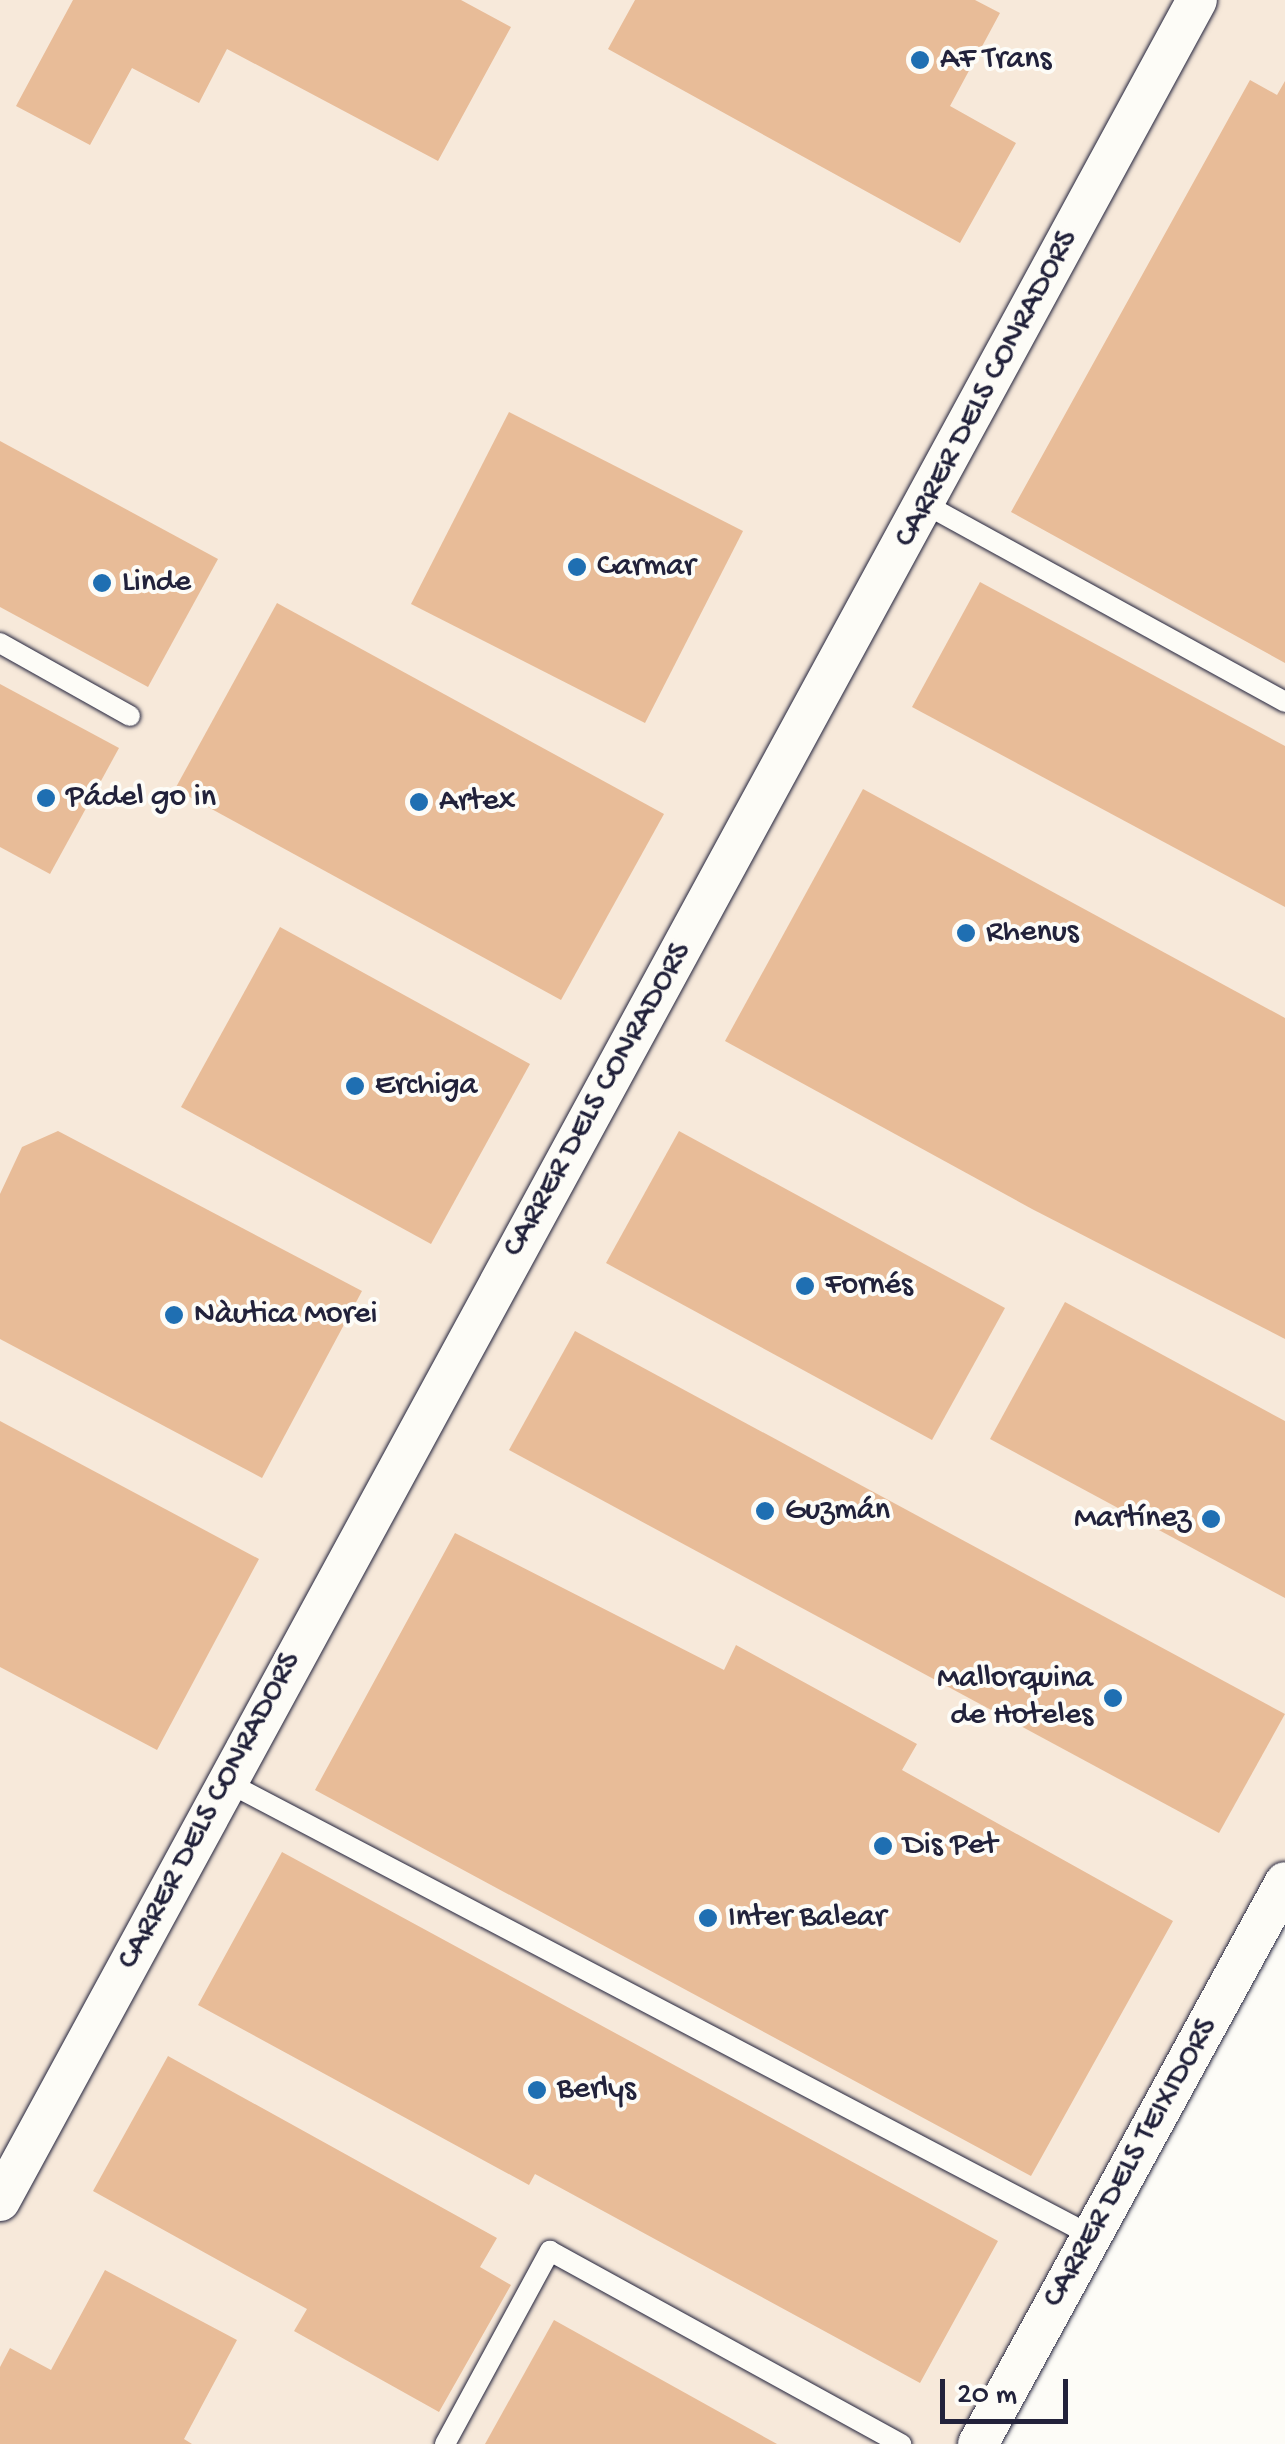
<!DOCTYPE html>
<meta charset="utf-8">
<style>
body{margin:0}
#map{position:relative;width:1285px;height:2444px;overflow:hidden;background:#fdfcf7;font-family:"Gochi Hand",sans-serif}
div>[style]{position:absolute}
[style*='--x']{left:calc(var(--x)*1px);top:calc(var(--y)*1px);width:calc(var(--w)*1px);rotate:calc(var(--a)*1deg)}
.built>*{inset:0;background:#f7e9da}
.building>*{inset:0;background:#e8bc98}
.roads{filter:drop-shadow(0 0 2px #22223b) drop-shadow(0 0 2px #22223b)}
.service>*{height:20px;margin:-10px;padding:0 10px;transform-origin:10px;border-radius:10px;background:#fdfcf7}
.minor>*{height:40px;margin:-20px;padding:0 20px;transform-origin:20px;border-radius:20px;background:#fdfcf7}
.dots>*{width:28px;height:28px;translate:-50% -50%;box-sizing:border-box;border:5px solid #fdfcf7;border-radius:50%}
span{translate:-50% -50%;white-space:nowrap;text-align:center;line-height:1.15;-webkit-text-stroke:8px #fdfcf7;paint-order:stroke}
.poi-label{font-size:32px;color:#22223b}
.left{translate:0 -50%;text-align:left}
.right{translate:-100% -50%;text-align:right}
.street-label{font-size:32px;color:#22223b}
.scale{position:absolute;left:940px;top:2379px;width:128px;height:45px;box-sizing:border-box;border:5px solid #22223b;border-top:0;padding-left:12px;font-size:30px;line-height:35px;white-space:nowrap;color:#22223b;-webkit-text-stroke:8px #fdfcf7;paint-order:stroke}
</style>
<div id="map">
<div class="built">
<div style="clip-path:polygon(0 0,1285px 0,1285px 1923px,991px 2444px,0 2444px)"></div>
</div>
<div class="building">
<div style="clip-path:polygon(73px 0,461px 0,511px 27px,438px 161px,227px 49px,199px 103px,132px 68px,90px 145px,16px 106px)"></div>
<div style="clip-path:polygon(635px 0,975px 0,1000px 13px,950px 106px,1016px 143px,960px 243px,608px 49px)"></div>
<div style="clip-path:polygon(1250px 80px,1277px 95px,1285px 81px,1285px 663px,1011px 512px)"></div>
<div style="clip-path:polygon(509px 412px,743px 531px,645px 723px,411px 604px)"></div>
<div style="clip-path:polygon(0 441px,218px 559px,148px 687px,0 607px)"></div>
<div style="clip-path:polygon(980px 582px,1285px 746px,1285px 907px,912px 707px)"></div>
<div style="clip-path:polygon(277px 603px,664px 814px,561px 1000px,175px 789px)"></div>
<div style="clip-path:polygon(0 684px,119px 748px,50px 874px,0 847px)"></div>
<div style="clip-path:polygon(863px 789px,1285px 1018px,1285px 1339px,1032px 1209px,725px 1041px)"></div>
<div style="clip-path:polygon(280px 927px,530px 1064px,431px 1244px,181px 1107px)"></div>
<div style="clip-path:polygon(58px 1131px,362px 1291px,262px 1478px,0 1339px,0 1194px,22px 1147px)"></div>
<div style="clip-path:polygon(679px 1131px,1005px 1308px,932px 1440px,606px 1263px)"></div>
<div style="clip-path:polygon(1065px 1302px,1285px 1421px,1285px 1598px,990px 1439px)"></div>
<div style="clip-path:polygon(575px 1331px,1285px 1714px,1219px 1833px,509px 1450px)"></div>
<div style="clip-path:polygon(0 1421px,259px 1559px,157px 1750px,0 1667px)"></div>
<div style="clip-path:polygon(455px 1533px,724px 1670px,736px 1645px,917px 1744px,902px 1770px,1173px 1921px,1031px 2176px,315px 1790px)"></div>
<div style="clip-path:polygon(282px 1852px,998px 2241px,920px 2383px,535px 2174px,529px 2185px,198px 2005px)"></div>
<div style="clip-path:polygon(168px 2056px,497px 2238px,480px 2267px,511px 2285px,439px 2412px,294px 2331px,307px 2309px,93px 2191px)"></div>
<div style="clip-path:polygon(105px 2270px,237px 2340px,184px 2439px,192px 2444px,0 2444px,0 2367px,10px 2348px,51px 2370px)"></div>
<div style="clip-path:polygon(554px 2320px,777px 2444px,485px 2444px)"></div>
</div>
<div class="roads">
<div class="service">
<div style="--x:925;--y:504;--w:411;--a:28.8"></div>
<div style="--x:0;--y:643;--w:149;--a:29.3"></div>
<div style="--x:225;--y:1781;--w:979;--a:27.69"></div>
<div style="--x:445;--y:2444;--w:220;--a:-61.5"></div>
<div style="--x:550;--y:2251;--w:401;--a:28.8"></div>
</div>
<div class="minor">
<div style="--x:0;--y:2201;--w:2505;--a:-61.46"></div>
<div style="--x:978;--y:2444;--w:640;--a:-61.35"></div>
</div>
</div>
<div class="dots">
<div style="left:920px;top:60px;background:#1f6fb2"></div>
<div style="left:577px;top:567px;background:#1f6fb2"></div>
<div style="left:102px;top:583px;background:#1f6fb2"></div>
<div style="left:46px;top:798px;background:#1f6fb2"></div>
<div style="left:419px;top:802px;background:#1f6fb2"></div>
<div style="left:966px;top:933px;background:#1f6fb2"></div>
<div style="left:355px;top:1086px;background:#1f6fb2"></div>
<div style="left:805px;top:1286px;background:#1f6fb2"></div>
<div style="left:174px;top:1315px;background:#1f6fb2"></div>
<div style="left:765px;top:1511px;background:#1f6fb2"></div>
<div style="left:1211px;top:1519px;background:#1f6fb2"></div>
<div style="left:1113px;top:1698px;background:#1f6fb2"></div>
<div style="left:883px;top:1846px;background:#1f6fb2"></div>
<div style="left:708px;top:1918px;background:#1f6fb2"></div>
<div style="left:537px;top:2090px;background:#1f6fb2"></div>
</div>
<div class="poi-label">
<span class="left" style="left:940px;top:60px">AF Trans</span>
<span class="left" style="left:597px;top:567px">Carmar</span>
<span class="left" style="left:122px;top:583px">Linde</span>
<span class="left" style="left:66px;top:798px">Pádel go in</span>
<span class="left" style="left:439px;top:802px">Artex</span>
<span class="left" style="left:986px;top:933px">Rhenus</span>
<span class="left" style="left:375px;top:1086px">Erchiga</span>
<span class="left" style="left:825px;top:1286px">Fornés</span>
<span class="left" style="left:194px;top:1315px">Nàutica Morei</span>
<span class="left" style="left:785px;top:1511px">Guzmán</span>
<span class="right" style="left:1191px;top:1519px">Martínez</span>
<span class="right" style="left:1093px;top:1698px">Mallorquina<br>de Hoteles</span>
<span class="left" style="left:903px;top:1846px">Dis Pet</span>
<span class="left" style="left:728px;top:1918px">Inter Balear</span>
<span class="left" style="left:557px;top:2090px">Berlys</span>
</div>
<div class="street-label">
<span style="left:987px;top:389px;rotate:-62deg">CARRER DELS CONRADORS</span>
<span style="left:598px;top:1100px;rotate:-61deg">CARRER DELS CONRADORS</span>
<span style="left:210px;top:1811px;rotate:-62deg">CARRER DELS CONRADORS</span>
<span style="left:1131px;top:2163px;rotate:-61deg">CARRER DELS TEIXIDORS</span>
</div>
<div class="scale">20 m</div>
</div>
